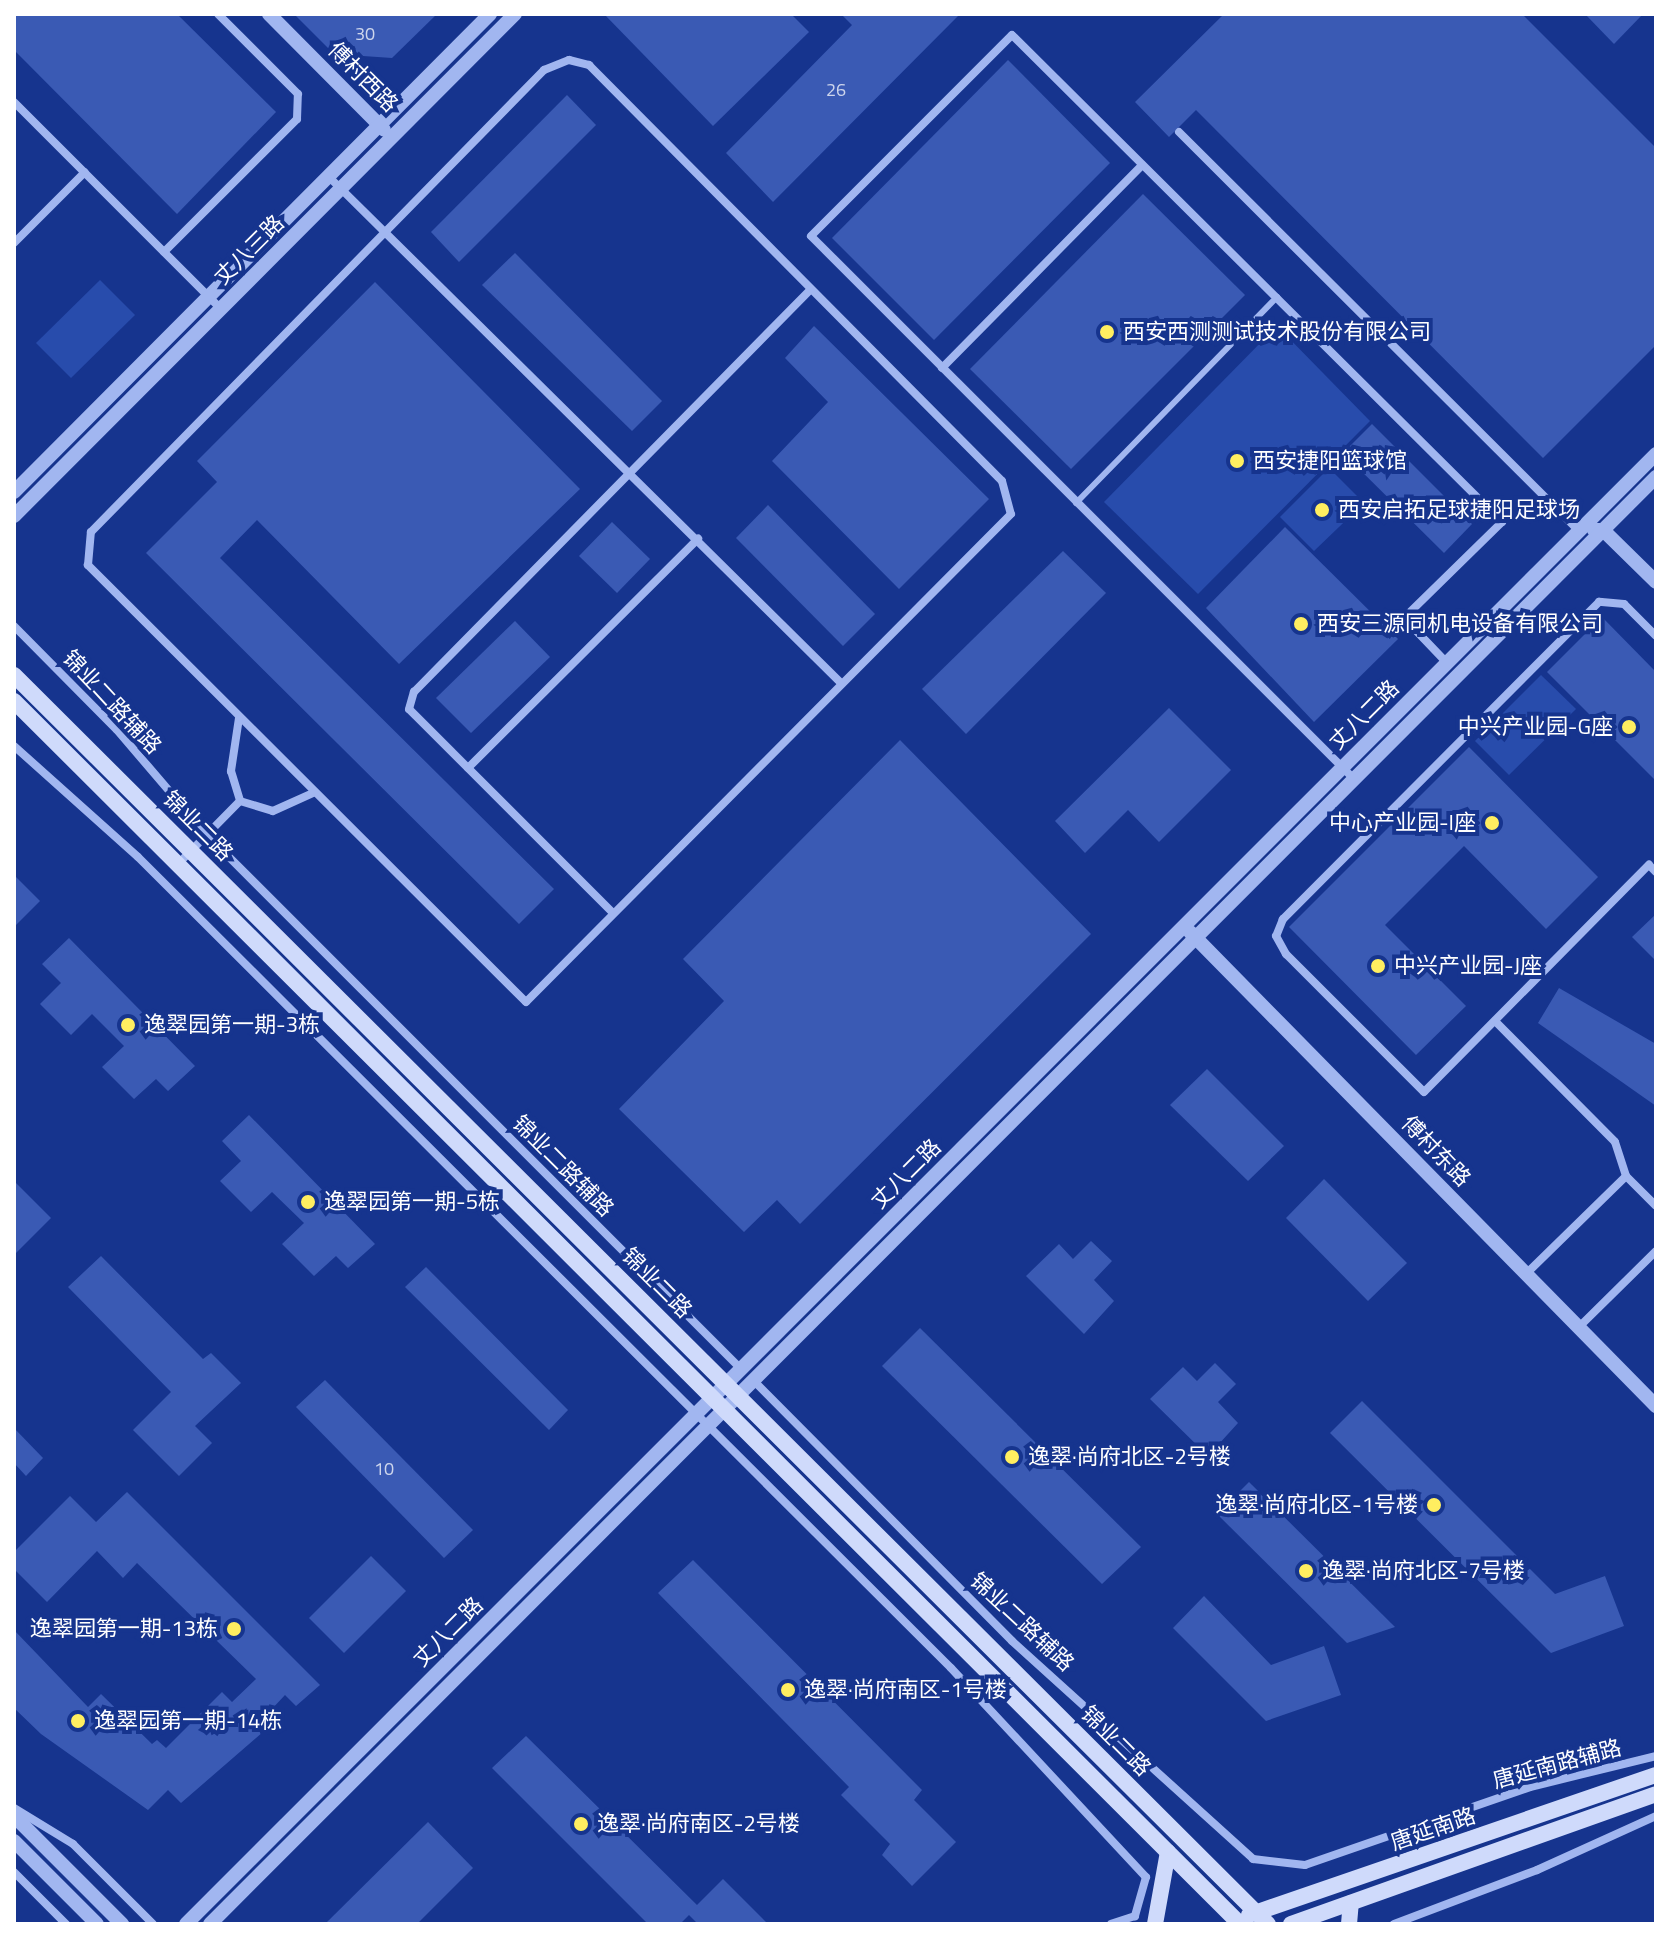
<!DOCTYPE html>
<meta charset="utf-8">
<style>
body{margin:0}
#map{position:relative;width:1670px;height:1938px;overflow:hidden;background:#16348e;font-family:"Titillium Web","Noto Sans SC",sans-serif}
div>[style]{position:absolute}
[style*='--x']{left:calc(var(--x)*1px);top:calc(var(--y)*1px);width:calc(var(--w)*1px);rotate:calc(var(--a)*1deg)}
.green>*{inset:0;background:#284cac}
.building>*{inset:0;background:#3a5ab4}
.service>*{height:6px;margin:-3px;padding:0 3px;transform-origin:3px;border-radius:3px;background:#a1b6f0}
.minor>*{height:8px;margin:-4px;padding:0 4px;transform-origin:4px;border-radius:4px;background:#a1b6f0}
.tertiary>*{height:14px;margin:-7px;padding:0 7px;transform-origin:7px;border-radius:7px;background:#a1b6f0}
.secondary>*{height:16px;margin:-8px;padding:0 8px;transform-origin:8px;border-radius:8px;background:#cfdafb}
.dots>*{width:22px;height:22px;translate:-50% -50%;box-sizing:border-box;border:4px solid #16348e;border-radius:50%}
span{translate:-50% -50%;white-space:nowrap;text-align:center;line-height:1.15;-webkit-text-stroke:8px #16348e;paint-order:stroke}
.number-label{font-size:18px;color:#ced6ec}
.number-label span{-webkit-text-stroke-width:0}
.street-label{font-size:22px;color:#fff}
.poi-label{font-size:22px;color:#fff}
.left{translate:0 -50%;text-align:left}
.right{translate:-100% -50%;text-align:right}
.frame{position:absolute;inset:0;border:16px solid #fff;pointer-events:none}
</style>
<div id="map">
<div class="green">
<div style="clip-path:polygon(100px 280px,135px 315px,71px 378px,36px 343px)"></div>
<div style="clip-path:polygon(1277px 326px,1370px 421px,1198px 594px,1104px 502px)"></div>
<div style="clip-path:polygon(1329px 468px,1364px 503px,1314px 551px,1280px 517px)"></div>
<div style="clip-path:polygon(1541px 675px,1576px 709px,1509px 775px,1475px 741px)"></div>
</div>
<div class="building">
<div style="clip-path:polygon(14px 14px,177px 14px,276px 112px,177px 214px,14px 50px)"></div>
<div style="clip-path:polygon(294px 14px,437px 14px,392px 58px,334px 54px)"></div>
<div style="clip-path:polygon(604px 14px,791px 14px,809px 32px,713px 126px)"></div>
<div style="clip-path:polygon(841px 14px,960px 14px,773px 202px,726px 153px,852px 25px)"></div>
<div style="clip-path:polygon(1224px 14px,1522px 14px,1656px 148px,1656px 345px,1543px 458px,1196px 110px,1169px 137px,1135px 102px)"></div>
<div style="clip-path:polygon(1585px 14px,1643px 14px,1614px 44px)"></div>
<div style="clip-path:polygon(1008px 60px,1110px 163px,934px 340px,832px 238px)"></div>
<div style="clip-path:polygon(567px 95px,596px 125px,459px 262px,431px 232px)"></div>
<div style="clip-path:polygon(1143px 194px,1245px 295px,1071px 469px,970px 369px)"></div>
<div style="clip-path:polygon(515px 253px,662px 401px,632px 431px,482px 285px)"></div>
<div style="clip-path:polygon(375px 282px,580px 489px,399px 664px,257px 520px,220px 558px,554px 889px,519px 924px,146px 553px,217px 482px,197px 461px)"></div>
<div style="clip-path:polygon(814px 326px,989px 499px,899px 589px,772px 461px,828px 402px,785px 358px)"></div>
<div style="clip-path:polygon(1372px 424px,1472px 524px,1444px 553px,1343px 453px)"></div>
<div style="clip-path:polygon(768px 505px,875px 614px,843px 646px,736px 538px)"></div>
<div style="clip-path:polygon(612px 522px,650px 559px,617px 593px,579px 556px)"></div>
<div style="clip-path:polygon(1285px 527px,1398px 639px,1314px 722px,1206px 608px)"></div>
<div style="clip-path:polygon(1063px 551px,1106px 593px,966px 734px,922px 689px)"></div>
<div style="clip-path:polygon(1602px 617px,1656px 672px,1656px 781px,1547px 672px)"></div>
<div style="clip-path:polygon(515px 621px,550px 657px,471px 733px,436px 698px)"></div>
<div style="clip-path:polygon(1169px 708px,1231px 770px,1159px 842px,1128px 810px,1085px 853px,1055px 821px)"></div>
<div style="clip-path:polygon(900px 740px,1091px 934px,800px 1224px,777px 1200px,744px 1232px,619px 1109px,724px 1001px,683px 959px)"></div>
<div style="clip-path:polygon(1469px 747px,1598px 877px,1546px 929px,1464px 846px,1385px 925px,1466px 1006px,1416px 1055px,1289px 927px)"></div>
<div style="clip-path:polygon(14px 875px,40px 901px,14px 927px)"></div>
<div style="clip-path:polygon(1656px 914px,1656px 961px,1632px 937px)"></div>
<div style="clip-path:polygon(69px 938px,195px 1066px,168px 1091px,156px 1079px,134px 1099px,102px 1067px,124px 1046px,92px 1014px,71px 1035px,40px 1004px,61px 983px,42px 964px)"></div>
<div style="clip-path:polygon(1559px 988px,1656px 1044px,1656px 1106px,1538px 1023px)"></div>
<div style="clip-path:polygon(1207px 1069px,1284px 1146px,1248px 1181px,1170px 1105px)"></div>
<div style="clip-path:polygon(249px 1115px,375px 1244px,348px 1268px,336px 1256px,314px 1276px,282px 1244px,304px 1223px,272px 1192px,251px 1212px,220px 1181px,241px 1161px,222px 1141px)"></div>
<div style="clip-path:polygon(1324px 1179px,1407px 1263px,1368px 1301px,1286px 1218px)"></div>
<div style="clip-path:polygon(14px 1181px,51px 1218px,14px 1255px)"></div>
<div style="clip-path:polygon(1091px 1241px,1112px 1261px,1094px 1280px,1114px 1301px,1084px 1334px,1026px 1276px,1059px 1244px,1073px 1259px)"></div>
<div style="clip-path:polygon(101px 1256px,203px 1359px,211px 1353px,241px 1383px,195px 1426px,212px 1443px,179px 1476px,133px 1430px,171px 1392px,68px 1287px)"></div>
<div style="clip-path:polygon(426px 1267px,568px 1410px,549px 1430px,405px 1287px)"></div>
<div style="clip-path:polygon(920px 1328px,1141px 1547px,1102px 1584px,882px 1366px)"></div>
<div style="clip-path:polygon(1215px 1363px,1236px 1384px,1218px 1402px,1238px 1423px,1208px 1456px,1150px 1399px,1183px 1367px,1197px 1381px)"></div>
<div style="clip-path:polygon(325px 1380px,473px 1530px,444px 1558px,296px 1407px)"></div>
<div style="clip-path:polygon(1362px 1401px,1555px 1594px,1605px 1576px,1624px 1626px,1551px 1653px,1330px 1433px)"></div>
<div style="clip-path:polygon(14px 1428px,43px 1458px,26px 1476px,14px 1463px)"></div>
<div style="clip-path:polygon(1249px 1482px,1395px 1627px,1347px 1643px,1217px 1514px)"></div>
<div style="clip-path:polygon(127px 1492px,320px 1685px,296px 1706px,285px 1695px,256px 1726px,263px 1732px,181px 1803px,168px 1790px,148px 1810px,41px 1734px,14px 1708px,14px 1630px,88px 1707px,101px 1694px,152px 1744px,157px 1740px,166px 1748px,222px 1692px,232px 1702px,256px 1679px,137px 1563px,123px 1578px,97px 1551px,47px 1602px,14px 1569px,14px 1552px,70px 1496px,96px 1522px)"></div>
<div style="clip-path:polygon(371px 1556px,406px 1591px,344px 1653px,309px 1618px)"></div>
<div style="clip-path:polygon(693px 1560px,922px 1790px,914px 1800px,956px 1842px,912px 1886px,882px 1855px,890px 1844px,841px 1795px,849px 1787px,658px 1593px)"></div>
<div style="clip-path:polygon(1204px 1596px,1271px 1665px,1324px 1646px,1341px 1695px,1266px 1721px,1173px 1628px)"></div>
<div style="clip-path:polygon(526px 1736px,697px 1905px,723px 1879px,768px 1924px,698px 1924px,689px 1915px,680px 1924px,648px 1924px,492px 1768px)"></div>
<div style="clip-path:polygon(428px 1822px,473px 1868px,417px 1924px,325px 1924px)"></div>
</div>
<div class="service">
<div style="--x:1076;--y:503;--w:288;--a:-45.7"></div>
</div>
<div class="minor">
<div style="--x:569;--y:60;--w:21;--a:14"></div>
<div style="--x:589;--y:65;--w:586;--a:45.21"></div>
<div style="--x:1002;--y:481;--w:34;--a:75"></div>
<div style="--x:1011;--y:514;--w:688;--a:134.82"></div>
<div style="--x:526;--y:1002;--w:619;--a:-135.07"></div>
<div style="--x:88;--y:565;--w:33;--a:-85"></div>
<div style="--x:91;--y:532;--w:647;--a:-45.56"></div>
<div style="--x:544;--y:70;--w:27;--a:-22"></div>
<div style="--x:14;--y:102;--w:293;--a:45"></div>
<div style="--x:1179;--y:132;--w:565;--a:44.93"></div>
<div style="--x:328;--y:176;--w:721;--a:44.66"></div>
<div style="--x:14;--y:243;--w:100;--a:-45"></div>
<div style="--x:164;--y:252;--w:188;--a:-45"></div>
<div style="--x:297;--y:119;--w:25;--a:-88"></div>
<div style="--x:298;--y:94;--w:113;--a:-135"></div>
<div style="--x:942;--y:368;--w:285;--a:-45.4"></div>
<div style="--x:14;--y:626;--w:146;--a:45.3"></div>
<div style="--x:117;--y:730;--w:138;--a:49.4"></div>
<div style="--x:207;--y:835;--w:757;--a:45"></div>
<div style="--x:1656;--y:636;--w:45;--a:-135"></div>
<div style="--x:1624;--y:604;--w:25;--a:-175"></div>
<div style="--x:1599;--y:602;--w:448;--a:134.9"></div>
<div style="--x:1283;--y:919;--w:18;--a:112"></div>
<div style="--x:1276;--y:936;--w:21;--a:61"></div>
<div style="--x:1286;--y:954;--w:195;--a:45"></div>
<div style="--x:1424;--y:1092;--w:320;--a:-45.3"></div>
<div style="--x:1649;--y:865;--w:10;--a:45"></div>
<div style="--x:239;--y:718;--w:54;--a:98.6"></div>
<div style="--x:231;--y:771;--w:31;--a:73"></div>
<div style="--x:14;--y:746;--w:166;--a:41.8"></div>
<div style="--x:138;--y:857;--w:1148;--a:44.93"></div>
<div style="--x:951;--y:1668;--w:286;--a:47"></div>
<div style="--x:1146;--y:1877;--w:41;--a:105.8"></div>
<div style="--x:1135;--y:1916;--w:25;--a:162"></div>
<div style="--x:468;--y:768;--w:325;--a:-44.9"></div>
<div style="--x:1355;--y:780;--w:769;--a:-135"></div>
<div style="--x:811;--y:236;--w:284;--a:-45"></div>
<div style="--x:1012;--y:35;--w:691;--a:44.82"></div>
<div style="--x:1502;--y:522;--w:137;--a:135.6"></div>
<div style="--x:1404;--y:618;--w:64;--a:46.3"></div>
<div style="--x:240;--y:801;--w:34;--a:17"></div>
<div style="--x:273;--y:811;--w:46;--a:-24.3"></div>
<div style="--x:178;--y:864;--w:88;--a:-45.5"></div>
<div style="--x:613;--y:913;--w:288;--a:-135"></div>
<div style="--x:409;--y:709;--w:18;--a:-74"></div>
<div style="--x:414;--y:692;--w:564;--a:-45.43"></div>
<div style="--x:1495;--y:1021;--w:170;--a:45.2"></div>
<div style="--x:1615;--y:1142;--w:36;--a:72"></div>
<div style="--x:1626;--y:1176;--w:42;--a:45"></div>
<div style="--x:1526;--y:1274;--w:140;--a:-44.4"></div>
<div style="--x:1579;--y:1327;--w:108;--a:-44.6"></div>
<div style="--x:752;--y:1379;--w:369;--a:45.2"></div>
<div style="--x:1012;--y:1641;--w:325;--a:42.1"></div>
<div style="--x:1253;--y:1859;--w:52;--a:6.6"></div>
<div style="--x:1305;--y:1865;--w:238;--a:-19.1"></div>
<div style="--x:1530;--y:1787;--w:130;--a:-13.8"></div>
<div style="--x:14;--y:1808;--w:69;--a:31.4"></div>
<div style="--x:73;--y:1844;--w:113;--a:45"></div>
<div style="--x:14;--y:1872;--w:74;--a:45"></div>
<div style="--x:1394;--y:1924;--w:153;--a:-20.7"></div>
<div style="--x:1537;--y:1870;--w:131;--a:-24.4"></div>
</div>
<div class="tertiary">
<div style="--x:269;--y:14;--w:163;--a:45.2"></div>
<div style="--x:14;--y:492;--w:675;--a:-45.12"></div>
<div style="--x:14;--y:516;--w:709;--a:-45.06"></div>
<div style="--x:1594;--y:530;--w:9;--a:0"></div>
<div style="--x:1603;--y:530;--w:74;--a:44.5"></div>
<div style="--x:1190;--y:932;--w:665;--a:45.49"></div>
<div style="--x:14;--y:1816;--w:153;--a:45"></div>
<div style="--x:14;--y:1841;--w:117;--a:45"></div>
<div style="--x:186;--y:1924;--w:2079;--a:-45"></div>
<div style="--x:210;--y:1924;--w:2046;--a:-45.02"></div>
</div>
<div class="secondary">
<div style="--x:14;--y:675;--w:1770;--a:44.89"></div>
<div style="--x:14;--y:701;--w:1732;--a:44.93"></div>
<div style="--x:1249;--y:1915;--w:430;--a:-19"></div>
<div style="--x:1155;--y:1924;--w:73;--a:-79.8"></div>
<div style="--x:1291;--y:1924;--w:387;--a:-19.6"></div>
<div style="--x:1349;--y:1924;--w:21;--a:-85"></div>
</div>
<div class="dots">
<div style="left:1107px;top:332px;background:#ffee60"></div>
<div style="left:1237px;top:461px;background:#ffee60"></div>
<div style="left:1322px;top:510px;background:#ffee60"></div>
<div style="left:1301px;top:624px;background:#ffee60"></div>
<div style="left:1629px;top:727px;background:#ffee60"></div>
<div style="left:1492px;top:823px;background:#ffee60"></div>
<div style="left:1378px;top:966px;background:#ffee60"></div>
<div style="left:128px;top:1025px;background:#ffee60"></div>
<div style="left:308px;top:1202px;background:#ffee60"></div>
<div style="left:1012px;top:1457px;background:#ffee60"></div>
<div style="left:1434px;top:1505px;background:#ffee60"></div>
<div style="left:1306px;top:1571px;background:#ffee60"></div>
<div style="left:234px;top:1629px;background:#ffee60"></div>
<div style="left:788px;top:1690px;background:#ffee60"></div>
<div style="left:78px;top:1721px;background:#ffee60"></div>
<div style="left:581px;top:1824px;background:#ffee60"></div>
</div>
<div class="number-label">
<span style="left:365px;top:34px">30</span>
<span style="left:836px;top:90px">26</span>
<span style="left:384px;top:1469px">10</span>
</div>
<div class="street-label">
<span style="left:363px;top:77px;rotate:45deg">傅村西路</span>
<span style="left:249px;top:250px;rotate:-45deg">丈八三路</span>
<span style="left:112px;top:702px;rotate:47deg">锦业二路辅路</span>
<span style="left:1364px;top:715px;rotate:-45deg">丈八二路</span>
<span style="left:198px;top:826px;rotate:45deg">锦业二路</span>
<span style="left:1436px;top:1151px;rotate:46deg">傅村东路</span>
<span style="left:563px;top:1166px;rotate:45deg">锦业二路辅路</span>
<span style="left:906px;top:1174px;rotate:-45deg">丈八二路</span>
<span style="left:657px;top:1283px;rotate:45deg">锦业二路</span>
<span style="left:1022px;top:1622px;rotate:43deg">锦业二路辅路</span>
<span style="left:448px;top:1632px;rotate:-45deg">丈八二路</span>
<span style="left:1116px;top:1741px;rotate:45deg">锦业二路</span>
<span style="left:1557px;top:1764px;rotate:-15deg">唐延南路辅路</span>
<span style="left:1433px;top:1829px;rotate:-19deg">唐延南路</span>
</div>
<div class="poi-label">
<span class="left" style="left:1123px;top:332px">西安西测测试技术股份有限公司</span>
<span class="left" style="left:1253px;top:461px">西安捷阳篮球馆</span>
<span class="left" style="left:1338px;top:510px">西安启拓足球捷阳足球场</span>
<span class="left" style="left:1317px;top:624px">西安三源同机电设备有限公司</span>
<span class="right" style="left:1613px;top:727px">中兴产业园-G座</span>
<span class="right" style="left:1476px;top:823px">中心产业园-I座</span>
<span class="left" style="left:1394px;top:966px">中兴产业园-J座</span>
<span class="left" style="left:144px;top:1025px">逸翠园第一期-3栋</span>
<span class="left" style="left:324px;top:1202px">逸翠园第一期-5栋</span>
<span class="left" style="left:1028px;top:1457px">逸翠·尚府北区-2号楼</span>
<span class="right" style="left:1418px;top:1505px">逸翠·尚府北区-1号楼</span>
<span class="left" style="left:1322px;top:1571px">逸翠·尚府北区-7号楼</span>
<span class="right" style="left:218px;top:1629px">逸翠园第一期-13栋</span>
<span class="left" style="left:804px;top:1690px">逸翠·尚府南区-1号楼</span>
<span class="left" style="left:94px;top:1721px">逸翠园第一期-14栋</span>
<span class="left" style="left:597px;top:1824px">逸翠·尚府南区-2号楼</span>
</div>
<div class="frame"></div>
</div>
